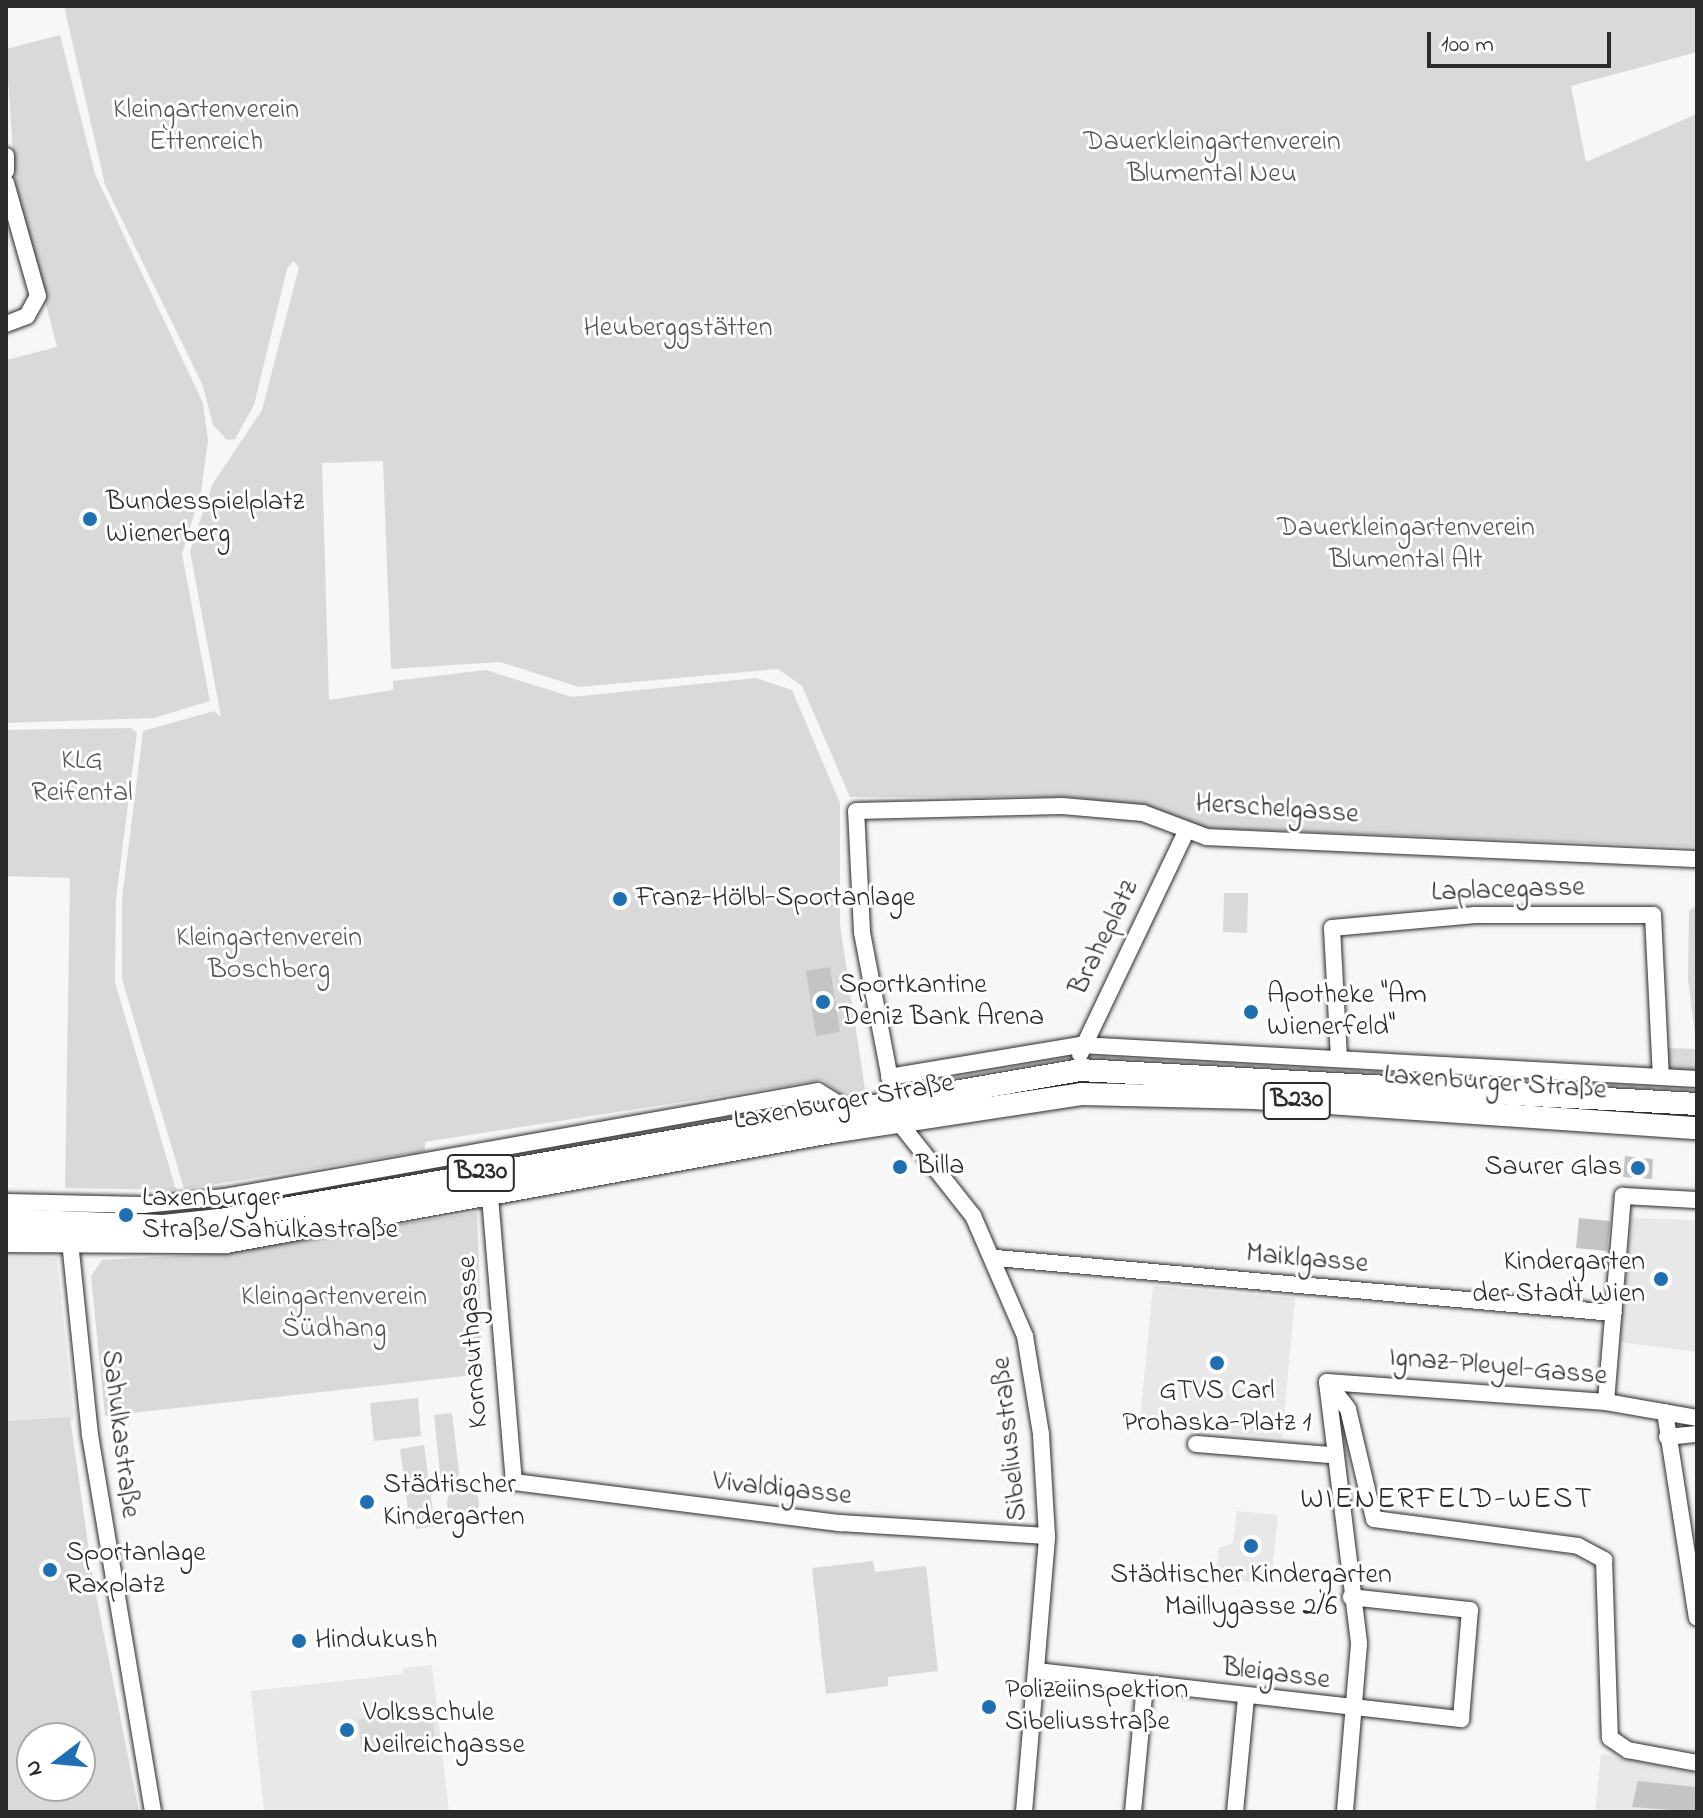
<!DOCTYPE html>
<meta charset="utf-8">
<style>
body{margin:0}
#map{position:relative;width:1703px;height:1818px;overflow:hidden;background:#f7f7f7;font-family:"Indie Flower",sans-serif}
div>[style]{position:absolute}
[style*='--x']{left:calc(var(--x)*1px);top:calc(var(--y)*1px);width:calc(var(--w)*1px);rotate:calc(var(--a)*1deg)}
.built>*{inset:0;background:#e8e8e8}
.green>*{inset:0;background:#d9d9d9}
.round{border-radius:50%}
.building>*{inset:0;background:#c4c4c4}
.roads{filter:drop-shadow(0 0 2px #2b2b2b) drop-shadow(0 0 2px #2b2b2b)}
.minor>*{height:16px;margin:-8px;padding:0 8px;transform-origin:8px;border-radius:8px;background:#fff}
.major>*{height:22px;margin:-11px;padding:0 11px;transform-origin:11px;border-radius:11px;background:#fff}
.dots>*{width:22px;height:22px;translate:-50% -50%;box-sizing:border-box;border:4px solid #fff;border-radius:50%}
span{translate:-50% -50%;white-space:nowrap;text-align:center;line-height:1.15;-webkit-text-stroke:6px #fff;paint-order:stroke}
.shield-label span{padding:2px 6px;background:#fff;border:2px solid;border-radius:6px;-webkit-text-stroke-width:0}
.shield-label{font-size:26px;color:#2b2b2b;font-weight:700}
.park-label{font-size:28px;color:#565656}
.poi-label{font-size:28px;color:#2b2b2b}
.left{translate:0 -50%;text-align:left}
.right{translate:-100% -50%;text-align:right}
.street-label{font-size:28px;color:#2b2b2b}
.neighbourhood-label{font-size:30px;color:#2b2b2b;letter-spacing:2px}
.frame{position:absolute;inset:0;border:8px solid #2b2b2b;pointer-events:none}
.north{position:absolute;left:16px;top:1722px;width:80px;height:80px;box-sizing:border-box;background:#fff;border:2px solid #aaa;border-radius:50%;rotate:254deg;font-size:22px;font-weight:700;line-height:32px;text-align:center;color:#2b2b2b}
.north::after{content:'';display:block;margin:auto;width:28px;height:36px;background:#1f6fb2;clip-path:polygon(50% 0,100% 100%,50% 72%,0 100%)}
.scale{position:absolute;left:1427px;top:32px;width:184px;height:36px;box-sizing:border-box;border:4px solid #2b2b2b;border-top:0;padding-left:10px;font-size:24px;line-height:28px;white-space:nowrap;color:#2b2b2b;-webkit-text-stroke:6px #fff;paint-order:stroke}
</style>
<div id="map">
<div class="built">
<div style="clip-path:polygon(1632px 1218px,1697px 1220px,1697px 1352px,1619px 1342px)"></div>
<div style="clip-path:polygon(6px 1257px,57px 1258px,74px 1420px,6px 1421px)"></div>
<div style="clip-path:polygon(1153px 1286px,1295px 1298px,1282px 1438px,1147px 1425px,1140px 1419px)"></div>
<div style="clip-path:polygon(1237px 1511px,1278px 1515px,1271px 1584px,1215px 1579px,1219px 1548px,1233px 1543px)"></div>
<div style="clip-path:polygon(432px 1665px,449px 1812px,264px 1812px,251px 1691px,403px 1674px,403px 1668px)"></div>
<div style="clip-path:polygon(1601px 1754px,1697px 1773px,1697px 1812px,1595px 1812px)"></div>
</div>
<div class="green">
<div style="clip-path:polygon(64px 6px,1697px 6px,1697px 52px,1571px 86px,1586px 162px,1697px 114px,1697px 847px,1205px 828px,1149px 808px,1073px 797px,850px 797px,802px 686px,778px 669px,579px 687px,500px 662px,391px 669px,383px 461px,322px 463px,329px 700px,393px 690px,393px 681px,486px 670px,572px 697px,756px 678px,792px 690px,840px 803px,840px 925px,866px 1096px,847px 1100px,823px 1080px,425px 1142px,425px 1151px,184px 1189px,122px 979px,122px 898px,143px 731px,214px 711px,221px 717px,190px 551px,212px 485px,262px 410px,299px 267px,293px 261px,287px 269px,254px 405px,235px 439px,227px 440px,213px 425px,203px 386px,105px 185px)"></div>
<div style="clip-path:polygon(60px 35px,95px 174px,203px 403px,208px 441px,201px 492px,182px 554px,210px 701px,154px 718px,6px 723px,6px 360px,57px 347px,15px 183px,6px 49px)"></div>
<div style="clip-path:polygon(131px 728px,137px 733px,116px 899px,115px 982px,176px 1190px,65px 1188px,70px 878px,6px 876px,6px 730px)"></div>
<div style="clip-path:polygon(1224px 893px,1248px 893px,1247px 933px,1223px 932px)"></div>
<div style="clip-path:polygon(1697px 905px,1697px 1071px,1667px 1069px,1666px 1048px,1697px 1049px,1688px 980px,1689px 911px)"></div>
<div style="clip-path:polygon(816px 1098px,817px 1105px,220px 1211px,158px 1216px,157px 1209px)"></div>
<div style="clip-path:polygon(477px 1212px,483px 1374px,105px 1416px,91px 1276px,102px 1260px,212px 1254px)"></div>
<div style="clip-path:polygon(418px 1398px,421px 1436px,374px 1441px,370px 1403px)"></div>
<div style="clip-path:polygon(452px 1413px,460px 1481px,441px 1483px,434px 1415px)"></div>
<div style="clip-path:polygon(evenodd,70px 1417px,93px 1579px,139px 1812px,6px 1812px,6px 1421px,70px 1417px,32px 1738px,80px 1738px,80px 1786px,32px 1786px,32px 1738px)"></div>
<div style="clip-path:polygon(424px 1445px,435px 1526px,416px 1529px,415px 1515px,409px 1516px,400px 1449px)"></div>
<div class="round" style="left:447px;top:1487px;width:32px;height:32px"></div>
<div style="clip-path:polygon(873px 1561px,875px 1572px,926px 1566px,938px 1671px,888px 1677px,888px 1686px,826px 1694px,812px 1568px)"></div>
<div style="clip-path:polygon(432px 1711px,436px 1748px,362px 1756px,358px 1719px)"></div>
</div>
<div class="building">
<div style="clip-path:polygon(830px 967px,840px 1032px,816px 1036px,806px 971px)"></div>
<div style="clip-path:polygon(1625px 1156px,1653px 1159px,1652px 1179px,1623px 1177px)"></div>
<div style="clip-path:polygon(1579px 1218px,1610px 1221px,1607px 1251px,1576px 1248px)"></div>
<div style="clip-path:polygon(1638px 1781px,1697px 1787px,1697px 1812px,1632px 1807px)"></div>
</div>
<div class="roads">
<div class="minor">
<div style="--x:6;--y:156;--w:15;--a:90"></div>
<div style="--x:6;--y:183;--w:117;--a:74.2"></div>
<div style="--x:38;--y:296;--w:23;--a:119"></div>
<div style="--x:27;--y:316;--w:22;--a:159"></div>
<div style="--x:1080;--y:1054;--w:246;--a:-64.5"></div>
<div style="--x:1339;--y:1058;--w:130;--a:-93.1"></div>
<div style="--x:1332;--y:928;--w:144;--a:-5.2"></div>
<div style="--x:1475;--y:915;--w:178;--a:0"></div>
<div style="--x:1653;--y:915;--w:162;--a:87.2"></div>
<div style="--x:889;--y:1077;--w:194;--a:-9.5"></div>
<div style="--x:1080;--y:1045;--w:618;--a:3.15"></div>
<div style="--x:490;--y:1197;--w:286;--a:85.2"></div>
<div style="--x:514;--y:1482;--w:329;--a:7.2"></div>
<div style="--x:840;--y:1523;--w:207;--a:3.6"></div>
<div style="--x:6;--y:1202;--w:137;--a:1.3"></div>
<div style="--x:143;--y:1205;--w:82;--a:-5.6"></div>
<div style="--x:225;--y:1197;--w:602;--a:-10.13"></div>
<div style="--x:818;--y:1091;--w:32;--a:32"></div>
<div style="--x:69;--y:1232;--w:204;--a:84.1"></div>
<div style="--x:90;--y:1435;--w:382;--a:80.5"></div>
<div style="--x:996;--y:1258;--w:620;--a:5.09"></div>
<div style="--x:1327;--y:1382;--w:34;--a:52"></div>
<div style="--x:1348;--y:1409;--w:113;--a:76.7"></div>
<div style="--x:1374;--y:1519;--w:206;--a:7.5"></div>
<div style="--x:1578;--y:1546;--w:30;--a:28"></div>
<div style="--x:1604;--y:1560;--w:178;--a:88.1"></div>
<div style="--x:1610;--y:1738;--w:22;--a:34"></div>
<div style="--x:1628;--y:1750;--w:70;--a:10.7"></div>
<div style="--x:1327;--y:1382;--w:264;--a:83"></div>
<div style="--x:1359;--y:1644;--w:169;--a:94.8"></div>
<div style="--x:1327;--y:1382;--w:280;--a:4.1"></div>
<div style="--x:1606;--y:1402;--w:92;--a:10"></div>
<div style="--x:1606;--y:1402;--w:207;--a:-85.3"></div>
<div style="--x:1623;--y:1196;--w:74;--a:3.1"></div>
<div style="--x:1665;--y:1412;--w:208;--a:81.2"></div>
<div style="--x:1667;--y:1437;--w:30;--a:-6"></div>
<div style="--x:1196;--y:1444;--w:135;--a:4.7"></div>
<div style="--x:1038;--y:1671;--w:426;--a:6.5"></div>
<div style="--x:1461;--y:1719;--w:109;--a:-85.3"></div>
<div style="--x:1470;--y:1610;--w:120;--a:-173.8"></div>
<div style="--x:1024;--y:1812;--w:277;--a:-85.2"></div>
<div style="--x:1047;--y:1536;--w:102;--a:-93.4"></div>
<div style="--x:1041;--y:1434;--w:99;--a:-99.3"></div>
<div style="--x:1025;--y:1336;--w:131;--a:-113.4"></div>
<div style="--x:973;--y:1216;--w:121;--a:-128.3"></div>
<div style="--x:898;--y:1121;--w:192;--a:-100.8"></div>
<div style="--x:862;--y:932;--w:121;--a:-92.8"></div>
<div style="--x:856;--y:811;--w:206;--a:-1.4"></div>
<div style="--x:1062;--y:806;--w:81;--a:4.9"></div>
<div style="--x:1143;--y:813;--w:68;--a:20.6"></div>
<div style="--x:1207;--y:837;--w:490;--a:2.6"></div>
<div style="--x:1133;--y:1812;--w:128;--a:-84.6"></div>
<div style="--x:1235;--y:1812;--w:116;--a:-84.5"></div>
</div>
<div class="major">
<div style="--x:6;--y:1220;--w:157;--a:2.2"></div>
<div style="--x:163;--y:1226;--w:57;--a:-6"></div>
<div style="--x:220;--y:1220;--w:873;--a:-9.89"></div>
<div style="--x:1080;--y:1070;--w:618;--a:3.15"></div>
<div style="--x:6;--y:1241;--w:220;--a:0.3"></div>
<div style="--x:226;--y:1242;--w:615;--a:-10.3"></div>
<div style="--x:831;--y:1132;--w:253;--a:-8.6"></div>
<div style="--x:1081;--y:1094;--w:173;--a:1.3"></div>
<div style="--x:1254;--y:1098;--w:444;--a:3.9"></div>
</div>
</div>
<div class="dots">
<div style="left:90px;top:519px;background:#1f6fb2"></div>
<div style="left:620px;top:899px;background:#1f6fb2"></div>
<div style="left:823px;top:1002px;background:#1f6fb2"></div>
<div style="left:1251px;top:1012px;background:#1f6fb2"></div>
<div style="left:900px;top:1167px;background:#1f6fb2"></div>
<div style="left:1638px;top:1168px;background:#1f6fb2"></div>
<div style="left:126px;top:1215px;background:#1f6fb2"></div>
<div style="left:1661px;top:1279px;background:#1f6fb2"></div>
<div style="left:1217px;top:1363px;background:#1f6fb2"></div>
<div style="left:367px;top:1502px;background:#1f6fb2"></div>
<div style="left:1251px;top:1546px;background:#1f6fb2"></div>
<div style="left:50px;top:1570px;background:#1f6fb2"></div>
<div style="left:299px;top:1641px;background:#1f6fb2"></div>
<div style="left:989px;top:1707px;background:#1f6fb2"></div>
<div style="left:347px;top:1730px;background:#1f6fb2"></div>
</div>
<div class="shield-label">
<span style="left:1297px;top:1101px">B230</span>
<span style="left:481px;top:1173px">B230</span>
</div>
<div class="park-label">
<span style="left:206px;top:127px">Kleingartenverein<br>Ettenreich</span>
<span style="left:1212px;top:159px">Dauerkleingartenverein<br>Blumental Neu</span>
<span style="left:678px;top:329px">Heuberggstätten</span>
<span style="left:1406px;top:545px">Dauerkleingartenverein<br>Blumental Alt</span>
<span style="left:82px;top:778px">KLG<br>Reifental</span>
<span style="left:269px;top:955px">Kleingartenverein<br>Boschberg</span>
<span style="left:334px;top:1314px">Kleingartenverein<br>Südhang</span>
</div>
<div class="poi-label">
<span class="left" style="left:106px;top:519px">Bundesspielplatz<br>Wienerberg</span>
<span class="left" style="left:636px;top:899px">Franz-Hölbl-Sportanlage</span>
<span class="left" style="left:839px;top:1002px">Sportkantine<br>Deniz Bank Arena</span>
<span class="left" style="left:1267px;top:1012px">Apotheke "Am<br>Wienerfeld"</span>
<span class="left" style="left:916px;top:1167px">Billa</span>
<span class="right" style="left:1622px;top:1168px">Saurer Glas</span>
<span class="left" style="left:142px;top:1215px">Laxenburger<br>Straße/Sahulkastraße</span>
<span class="right" style="left:1645px;top:1279px">Kindergarten<br>der Stadt Wien</span>
<span style="left:1217px;top:1408px">GTVS Carl<br>Prohaska-Platz 1</span>
<span class="left" style="left:383px;top:1502px">Städtischer<br>Kindergarten</span>
<span class="left" style="left:66px;top:1570px">Sportanlage<br>Raxplatz</span>
<span style="left:1251px;top:1592px">Städtischer Kindergarten<br>Maillygasse 2/6</span>
<span class="left" style="left:315px;top:1641px">Hindukush</span>
<span class="left" style="left:1005px;top:1707px">Polizeiinspektion<br>Sibeliusstraße</span>
<span class="left" style="left:363px;top:1730px">Volksschule<br>Neilreichgasse</span>
</div>
<div class="street-label">
<span style="left:1277px;top:810px;rotate:4deg">Herschelgasse</span>
<span style="left:1508px;top:891px;rotate:-2deg">Laplacegasse</span>
<span style="left:1105px;top:938px;rotate:-64deg">Braheplatz</span>
<span style="left:1495px;top:1084px;rotate:4deg">Laxenburger Straße</span>
<span style="left:844px;top:1103px;rotate:-10deg">Laxenburger Straße</span>
<span style="left:1307px;top:1260px;rotate:5deg">Maiklgasse</span>
<span style="left:474px;top:1342px;rotate:-94deg">Kornauthgasse</span>
<span style="left:1498px;top:1368px;rotate:5deg">Ignaz-Pleyel-Gasse</span>
<span style="left:119px;top:1434px;rotate:83deg">Sahulkastraße</span>
<span style="left:1011px;top:1439px;rotate:-96deg">Sibeliusstraße</span>
<span style="left:782px;top:1490px;rotate:6deg">Vivaldigasse</span>
<span style="left:1276px;top:1675px;rotate:7deg">Bleigasse</span>
</div>
<div class="neighbourhood-label">
<span style="left:1447px;top:1500px">WIENERFELD-WEST</span>
</div>
<div class="frame"></div>
<div class="north">N</div>
<div class="scale">100 m</div>
</div>
